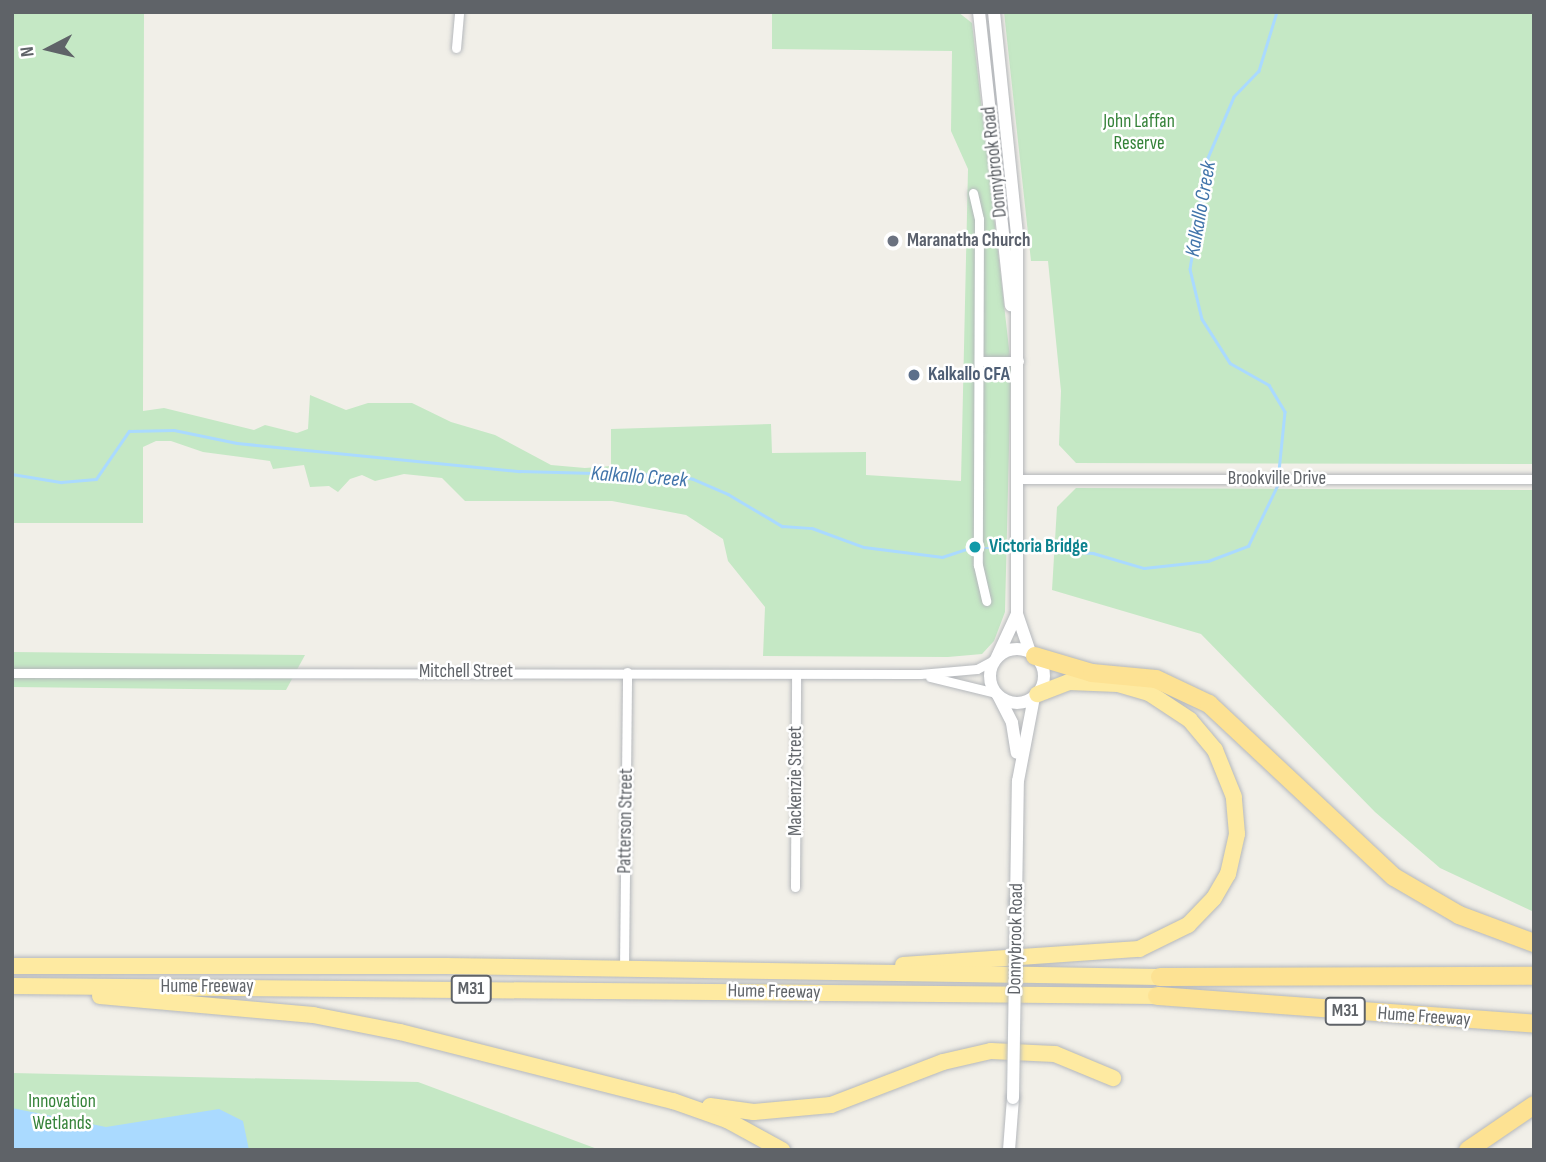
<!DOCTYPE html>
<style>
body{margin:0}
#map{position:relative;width:1546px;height:1162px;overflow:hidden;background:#f1efe8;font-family:"Sofia Sans Condensed",sans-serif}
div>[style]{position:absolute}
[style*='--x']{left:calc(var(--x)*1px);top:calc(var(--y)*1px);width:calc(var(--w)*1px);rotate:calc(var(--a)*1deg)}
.green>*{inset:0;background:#c5e8c5}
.water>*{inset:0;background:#aadaff}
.stream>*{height:2.5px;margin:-1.25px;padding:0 1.25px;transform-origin:1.25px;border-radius:1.25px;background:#aadaff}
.roads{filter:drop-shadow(0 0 2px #b5b8bc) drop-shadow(0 0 2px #b5b8bc)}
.minor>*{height:9px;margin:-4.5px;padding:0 4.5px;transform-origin:4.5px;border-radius:4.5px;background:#fff}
.secondary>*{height:12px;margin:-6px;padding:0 6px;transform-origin:6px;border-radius:6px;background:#fff}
.secondary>.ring{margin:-6px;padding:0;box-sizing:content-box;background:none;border:12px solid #fff;border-radius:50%}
.trunk>*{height:16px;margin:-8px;padding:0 8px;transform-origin:8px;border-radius:8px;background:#feeaa1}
.motorway>*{height:18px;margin:-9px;padding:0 9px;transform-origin:9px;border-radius:9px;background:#fde293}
.bridges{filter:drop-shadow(0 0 2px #b6babf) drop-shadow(0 0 2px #b6babf)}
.secondary-bridge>*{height:12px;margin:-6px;padding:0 6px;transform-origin:6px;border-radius:6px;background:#fff}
.dots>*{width:19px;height:19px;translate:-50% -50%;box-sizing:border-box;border:4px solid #fff;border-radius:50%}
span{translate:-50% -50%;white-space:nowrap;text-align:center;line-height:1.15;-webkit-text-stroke:5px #fff;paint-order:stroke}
.shield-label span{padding:2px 5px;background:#fff;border:2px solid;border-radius:5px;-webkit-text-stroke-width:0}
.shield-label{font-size:18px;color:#5f6368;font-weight:700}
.park-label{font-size:19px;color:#348238}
.street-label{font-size:19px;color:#5f6368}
.worship-label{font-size:19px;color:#5b616d;font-weight:700}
.left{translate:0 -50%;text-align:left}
.service-label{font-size:19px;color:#4e5e75;font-weight:700}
.culture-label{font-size:19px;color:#0d838f;font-weight:700}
.water-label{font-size:21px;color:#4174aa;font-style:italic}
.frame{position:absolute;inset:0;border:14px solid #5f6368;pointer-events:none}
.north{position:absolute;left:14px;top:14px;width:70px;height:70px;-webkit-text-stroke:5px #fff;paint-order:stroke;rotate:263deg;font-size:19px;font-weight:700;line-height:28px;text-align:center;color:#5f6368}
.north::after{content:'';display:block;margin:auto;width:24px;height:32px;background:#5f6368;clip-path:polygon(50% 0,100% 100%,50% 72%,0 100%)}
</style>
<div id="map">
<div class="green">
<div style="clip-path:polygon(12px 12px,144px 12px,143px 411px,164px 408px,254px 430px,265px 425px,297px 433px,308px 429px,310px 395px,346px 410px,368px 403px,412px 403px,451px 422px,495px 435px,551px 465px,585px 468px,611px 466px,611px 429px,771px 424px,772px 453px,866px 452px,866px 475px,961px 481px,968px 169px,951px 131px,952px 51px,772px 49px,772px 12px,958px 12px,972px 23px,1011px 366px,1005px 612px,994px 641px,982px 654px,948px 657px,763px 656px,765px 607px,728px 561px,723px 539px,686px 515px,612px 501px,465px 501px,442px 478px,404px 474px,375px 481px,362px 475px,350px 479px,338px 492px,329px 486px,310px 487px,304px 465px,273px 469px,270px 461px,203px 452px,171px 441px,156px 441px,143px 447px,143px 523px,12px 523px)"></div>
<div style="clip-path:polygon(1004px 12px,1534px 12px,1534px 464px,1076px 463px,1059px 445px,1061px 391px,1048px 261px,1031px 261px)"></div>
<div style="clip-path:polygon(1076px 488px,1534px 490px,1534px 912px,1440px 868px,1375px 812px,1201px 634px,1052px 590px,1057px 507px)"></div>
<div style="clip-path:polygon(12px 652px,305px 655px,286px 690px,12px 687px)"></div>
<div style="clip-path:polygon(12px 1073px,418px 1082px,600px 1150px,12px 1150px)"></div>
</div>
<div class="water">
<div style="clip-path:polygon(12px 1108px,106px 1127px,219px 1109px,243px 1121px,249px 1150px,12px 1150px)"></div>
</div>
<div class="stream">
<div style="--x:1277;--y:12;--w:62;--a:107"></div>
<div style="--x:1259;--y:71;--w:36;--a:134"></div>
<div style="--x:1234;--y:97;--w:66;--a:113.1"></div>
<div style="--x:1208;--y:158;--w:112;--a:99.2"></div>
<div style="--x:1190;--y:269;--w:51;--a:76.5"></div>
<div style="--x:1202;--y:319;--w:52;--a:57.5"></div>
<div style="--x:1230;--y:363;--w:45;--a:29.4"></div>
<div style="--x:1269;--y:385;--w:31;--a:59"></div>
<div style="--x:1285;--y:412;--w:59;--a:95.8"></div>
<div style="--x:12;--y:474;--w:50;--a:9.3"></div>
<div style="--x:61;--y:482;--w:35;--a:-5"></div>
<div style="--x:96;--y:479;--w:58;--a:-55.5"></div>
<div style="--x:129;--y:431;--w:45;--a:-1.3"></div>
<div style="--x:174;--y:430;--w:64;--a:11.7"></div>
<div style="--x:237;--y:443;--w:284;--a:5.7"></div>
<div style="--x:520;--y:471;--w:149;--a:1.5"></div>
<div style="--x:669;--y:475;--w:24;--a:9"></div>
<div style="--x:693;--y:479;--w:38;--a:23"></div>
<div style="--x:728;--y:494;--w:63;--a:30.7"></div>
<div style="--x:782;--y:526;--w:30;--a:4"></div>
<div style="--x:812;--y:528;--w:55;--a:20.1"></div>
<div style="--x:864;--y:547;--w:79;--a:7.3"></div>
<div style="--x:942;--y:557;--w:28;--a:-18"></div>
<div style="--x:969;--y:548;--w:45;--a:0"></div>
<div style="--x:1021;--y:549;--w:72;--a:3.2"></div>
<div style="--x:1093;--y:553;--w:53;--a:16.4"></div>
<div style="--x:1144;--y:568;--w:64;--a:-6.2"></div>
<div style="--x:1208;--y:561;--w:43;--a:-20.6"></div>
<div style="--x:1248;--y:546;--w:67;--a:-64.2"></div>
</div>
<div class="roads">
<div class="minor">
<div style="--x:456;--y:48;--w:36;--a:-85"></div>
<div style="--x:973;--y:193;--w:27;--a:77"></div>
<div style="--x:979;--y:219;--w:346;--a:90.2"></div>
<div style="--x:978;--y:565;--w:37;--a:77"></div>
<div style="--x:979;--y:361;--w:40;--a:0"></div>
<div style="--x:1019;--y:479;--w:515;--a:0"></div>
<div style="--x:12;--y:673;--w:908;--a:0.06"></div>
<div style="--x:920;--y:674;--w:57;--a:-5"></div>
<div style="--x:977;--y:669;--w:19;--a:-28"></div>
<div style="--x:930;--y:677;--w:68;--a:13.6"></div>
<div style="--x:795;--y:887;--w:212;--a:-89.7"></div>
<div style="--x:624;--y:969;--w:297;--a:-89.4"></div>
</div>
<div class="secondary">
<div style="--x:979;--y:12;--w:295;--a:83.8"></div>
<div style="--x:994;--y:12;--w:222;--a:84.1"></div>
<div style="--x:1017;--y:233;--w:381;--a:90"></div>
<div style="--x:1017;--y:614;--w:40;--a:71.1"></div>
<div class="ring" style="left:990px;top:649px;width:42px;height:42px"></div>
<div style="--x:997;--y:657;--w:47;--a:-65.1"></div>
<div style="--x:999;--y:697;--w:29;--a:63"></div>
<div style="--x:1012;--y:723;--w:30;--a:81"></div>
<div style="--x:1016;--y:902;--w:121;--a:-89.1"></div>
<div style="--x:1018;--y:781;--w:86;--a:-79.2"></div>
<div style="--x:1009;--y:1150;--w:52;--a:-85.6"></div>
</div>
<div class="trunk">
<div style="--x:903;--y:965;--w:237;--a:-3.9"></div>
<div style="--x:1139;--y:949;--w:55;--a:-26.1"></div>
<div style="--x:1188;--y:925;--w:37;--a:-46"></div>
<div style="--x:1214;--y:898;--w:28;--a:-60"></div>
<div style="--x:1228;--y:874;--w:41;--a:-77.3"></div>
<div style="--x:1237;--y:834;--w:37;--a:-95"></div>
<div style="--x:1234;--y:797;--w:51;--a:-112"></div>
<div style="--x:1215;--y:750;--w:39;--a:-130"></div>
<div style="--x:1190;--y:720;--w:49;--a:-146.6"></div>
<div style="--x:1149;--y:693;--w:32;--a:-164"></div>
<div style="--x:1118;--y:684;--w:49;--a:-177.7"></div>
<div style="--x:1069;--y:682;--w:34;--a:159"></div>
<div style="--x:12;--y:966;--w:434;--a:0"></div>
<div style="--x:446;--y:966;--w:714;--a:0.88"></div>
<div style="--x:12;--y:986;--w:1145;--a:0.5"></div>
<div style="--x:100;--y:996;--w:214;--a:5.1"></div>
<div style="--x:313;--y:1015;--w:89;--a:11.1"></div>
<div style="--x:400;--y:1032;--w:282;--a:14.2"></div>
<div style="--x:673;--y:1101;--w:57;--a:19.4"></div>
<div style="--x:727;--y:1120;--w:63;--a:28.6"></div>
<div style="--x:710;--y:1106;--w:44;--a:7.8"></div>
<div style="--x:754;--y:1112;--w:77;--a:-5.2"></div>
<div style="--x:831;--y:1105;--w:120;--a:-21"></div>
<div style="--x:943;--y:1062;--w:49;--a:-12.9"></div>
<div style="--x:991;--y:1051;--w:64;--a:2.7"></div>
<div style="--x:1055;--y:1054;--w:63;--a:22.5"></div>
</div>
<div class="motorway">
<div style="--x:1035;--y:656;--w:59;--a:16.6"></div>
<div style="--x:1092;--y:673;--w:64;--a:5.4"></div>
<div style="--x:1156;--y:679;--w:59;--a:25.3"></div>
<div style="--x:1209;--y:704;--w:253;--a:43.1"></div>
<div style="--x:1394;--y:877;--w:75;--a:30.3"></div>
<div style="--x:1459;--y:915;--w:80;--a:20.5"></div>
<div style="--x:1160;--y:977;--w:374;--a:-0.2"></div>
<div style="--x:1157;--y:996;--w:378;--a:4.2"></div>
<div style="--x:1468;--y:1150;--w:80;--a:-34.3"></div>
</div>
</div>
<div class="bridges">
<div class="secondary-bridge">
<div style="--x:1013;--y:1098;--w:196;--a:-89.1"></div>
</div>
</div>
<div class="dots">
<div style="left:893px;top:241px;background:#6b7280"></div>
<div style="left:914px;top:375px;background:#5c6f8a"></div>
<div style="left:975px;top:547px;background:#0f9aa8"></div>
</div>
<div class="shield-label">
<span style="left:471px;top:989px">M31</span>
<span style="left:1345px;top:1011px">M31</span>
</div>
<div class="park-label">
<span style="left:1139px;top:133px">John Laffan<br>Reserve</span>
<span style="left:62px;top:1113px">Innovation<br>Wetlands</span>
</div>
<div class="street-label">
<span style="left:995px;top:162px;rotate:-96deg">Donnybrook Road</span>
<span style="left:1277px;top:479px">Brookville Drive</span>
<span style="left:466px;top:672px">Mitchell Street</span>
<span style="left:796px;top:781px;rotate:-90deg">Mackenzie Street</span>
<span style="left:626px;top:821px;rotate:-89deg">Patterson Street</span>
<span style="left:1016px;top:939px;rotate:-89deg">Donnybrook Road</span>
<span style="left:207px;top:987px">Hume Freeway</span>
<span style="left:774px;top:992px;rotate:1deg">Hume Freeway</span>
<span style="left:1424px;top:1017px;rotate:4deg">Hume Freeway</span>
</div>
<div class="worship-label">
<span class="left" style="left:907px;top:241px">Maranatha Church</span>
</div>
<div class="service-label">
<span class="left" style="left:928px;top:375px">Kalkallo CFA</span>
</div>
<div class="culture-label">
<span class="left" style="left:989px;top:547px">Victoria Bridge</span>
</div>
<div class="water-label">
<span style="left:1201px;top:209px;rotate:-80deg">Kalkallo Creek</span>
<span style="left:639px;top:477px;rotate:4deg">Kalkallo Creek</span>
</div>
<div class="frame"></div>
<div class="north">N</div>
</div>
